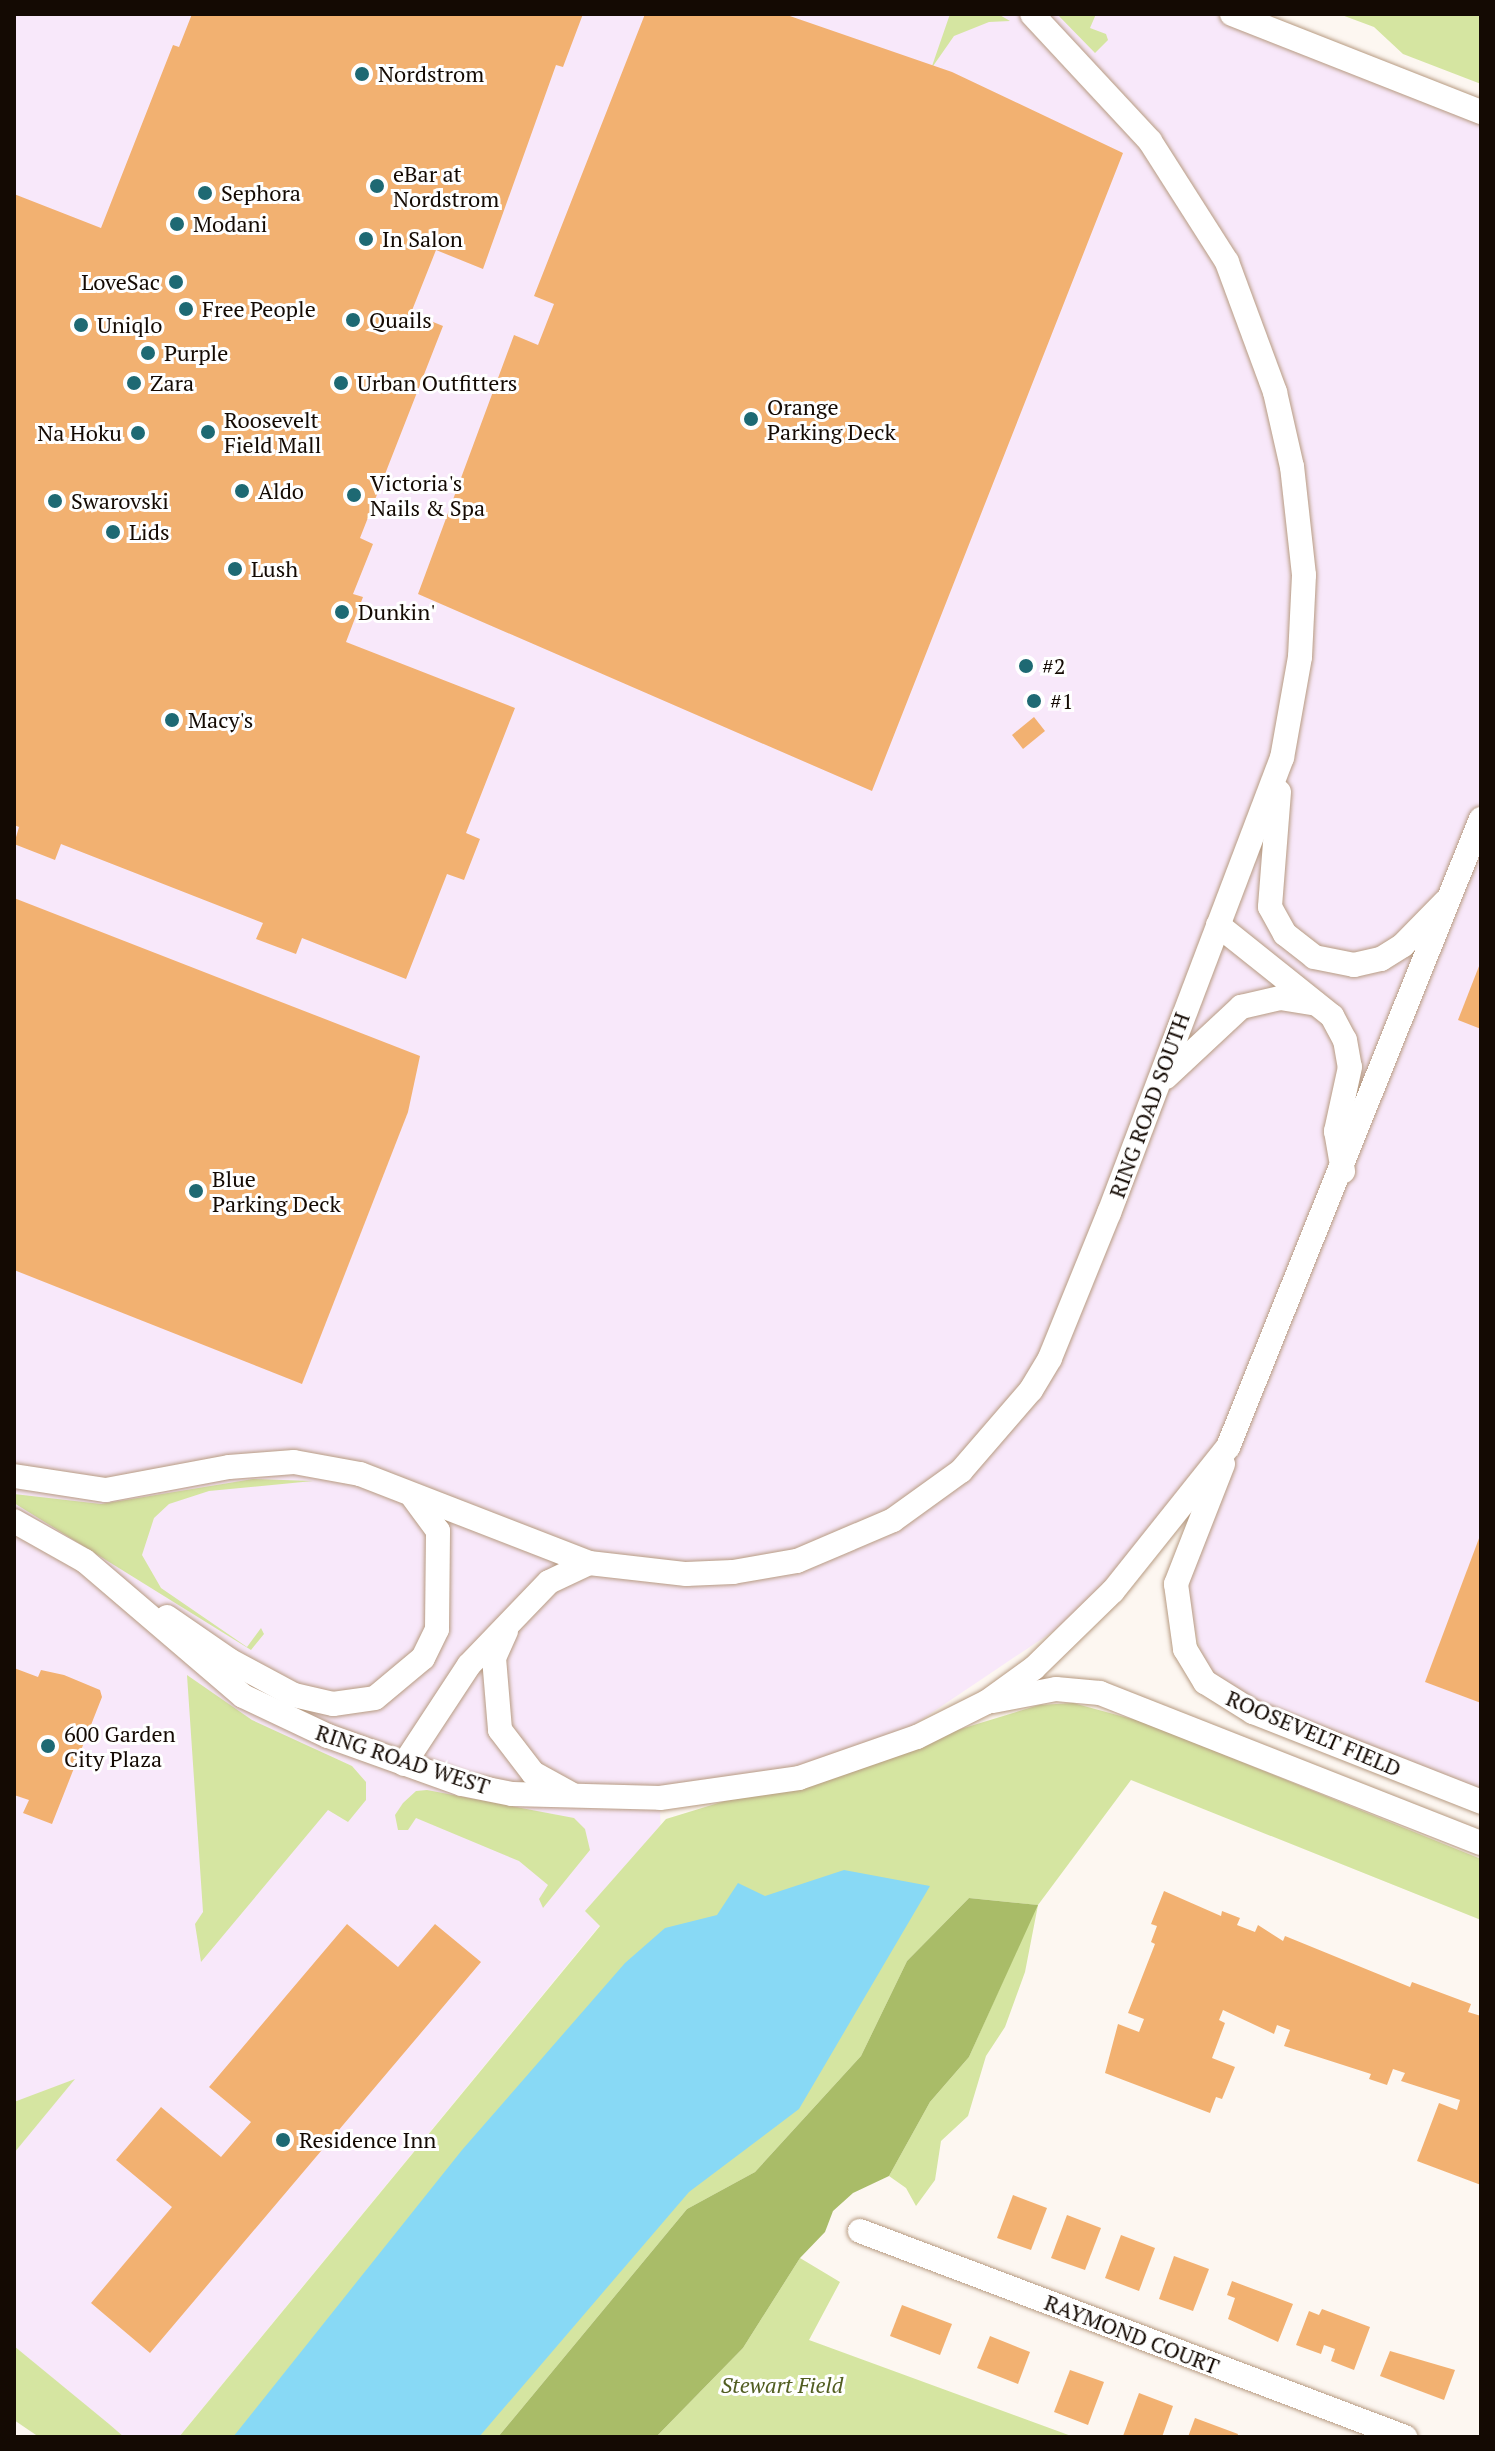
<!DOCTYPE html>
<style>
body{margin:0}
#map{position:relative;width:1495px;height:2451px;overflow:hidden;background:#fdf7f1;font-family:"PT Serif",serif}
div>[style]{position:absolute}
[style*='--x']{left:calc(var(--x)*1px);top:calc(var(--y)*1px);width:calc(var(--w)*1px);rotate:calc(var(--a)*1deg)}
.commercial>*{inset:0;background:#f8e8fa}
.green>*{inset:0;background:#d5e5a1}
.forest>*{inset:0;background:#a9bc68}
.water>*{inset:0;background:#88d9f5}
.building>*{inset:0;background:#f2b171}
.roads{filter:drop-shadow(0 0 2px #b79b82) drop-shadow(0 0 2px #b79b82)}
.minor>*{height:24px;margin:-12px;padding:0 12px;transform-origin:12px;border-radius:12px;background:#fff}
.dots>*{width:22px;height:22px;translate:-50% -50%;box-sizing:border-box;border:4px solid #fff;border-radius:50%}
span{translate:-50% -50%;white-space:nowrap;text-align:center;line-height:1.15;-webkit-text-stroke:6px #fff;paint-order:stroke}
.poi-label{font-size:22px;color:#140a03}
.left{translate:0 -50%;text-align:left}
.right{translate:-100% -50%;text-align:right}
.street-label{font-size:22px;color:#140a03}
.park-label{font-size:22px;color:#515d21;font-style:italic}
.frame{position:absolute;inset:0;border:16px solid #140a03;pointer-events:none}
</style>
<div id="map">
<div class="commercial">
<div style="clip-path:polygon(14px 14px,1232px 14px,1481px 112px,1481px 1798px,1227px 1689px,1205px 1666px,1185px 1593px,1223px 1463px,1113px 1591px,866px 1757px,660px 1798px,661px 1873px,600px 1925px,179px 2437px,39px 2437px,14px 2420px)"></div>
</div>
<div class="green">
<div style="clip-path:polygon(950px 14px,998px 14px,1010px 21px,989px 22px,954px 36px,931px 69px)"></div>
<div style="clip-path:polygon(1057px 14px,1096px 14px,1090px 28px,1106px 34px,1108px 40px,1095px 53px)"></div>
<div style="clip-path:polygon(1339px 14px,1481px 14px,1481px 84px,1403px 54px,1374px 27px)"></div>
<div style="clip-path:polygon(253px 1479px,313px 1481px,209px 1491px,169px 1504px,154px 1518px,142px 1555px,161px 1588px,247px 1647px,261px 1628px,264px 1634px,251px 1650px,14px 1503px,14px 1494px,101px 1504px)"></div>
<div style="clip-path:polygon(187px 1675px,252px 1720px,352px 1766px,366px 1782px,366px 1800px,348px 1822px,328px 1810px,201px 1962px,195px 1924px,203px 1912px)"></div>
<div style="clip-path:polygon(1073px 1703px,1143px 1722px,1481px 1859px,1481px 1920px,1131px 1780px,1038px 1905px,1025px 1972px,1005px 2027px,986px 2056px,968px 2116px,941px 2141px,935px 2180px,916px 2206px,906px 2188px,889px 2176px,930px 2102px,969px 2057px,1037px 1905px,969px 1898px,907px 1961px,861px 2056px,755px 2172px,687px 2209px,498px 2437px,179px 2437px,600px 1926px,585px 1911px,666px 1819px,1039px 1705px)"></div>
<div style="clip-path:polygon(427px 1790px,574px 1818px,585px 1829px,590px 1850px,543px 1908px,539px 1899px,548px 1885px,519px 1861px,416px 1818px,408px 1830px,398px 1830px,395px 1815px,403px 1803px,416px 1791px)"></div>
<div style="clip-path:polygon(75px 2079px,14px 2153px,14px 2102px)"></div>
<div style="clip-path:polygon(800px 2258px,840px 2282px,809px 2340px,1074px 2437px,656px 2437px,743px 2348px)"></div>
<div style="clip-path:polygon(14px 2346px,109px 2424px,124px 2437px,39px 2437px,14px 2420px)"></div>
</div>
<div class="forest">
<div style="clip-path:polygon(969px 1898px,1038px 1905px,969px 2057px,930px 2102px,889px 2176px,853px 2193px,833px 2211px,825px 2232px,800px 2258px,743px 2348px,656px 2437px,498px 2437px,687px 2209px,755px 2172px,861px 2056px,907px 1961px)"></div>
</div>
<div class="water">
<div style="clip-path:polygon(844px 1870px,930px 1886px,799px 2109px,689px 2192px,479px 2437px,233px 2437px,462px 2150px,625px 1963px,665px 1928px,717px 1915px,738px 1883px,765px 1896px)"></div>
</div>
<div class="building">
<div style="clip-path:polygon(192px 14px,583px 14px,563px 67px,556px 65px,483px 269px,436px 250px,411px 313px,443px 326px,360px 538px,373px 544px,353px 594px,363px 597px,346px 642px,515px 708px,466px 833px,480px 839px,464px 880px,447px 874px,406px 979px,302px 938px,296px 954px,256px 939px,263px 923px,61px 844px,55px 860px,14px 844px,19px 827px,14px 825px,14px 194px,101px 228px,173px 45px,179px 47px)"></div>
<div style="clip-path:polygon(645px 14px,784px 14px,952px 72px,1123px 153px,872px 791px,418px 594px,514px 335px,538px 345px,554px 304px,534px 296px)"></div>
<div style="clip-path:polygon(1034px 717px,1045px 731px,1023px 749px,1012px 735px)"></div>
<div style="clip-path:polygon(14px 898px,420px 1056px,408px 1112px,302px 1384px,14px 1270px)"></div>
<div style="clip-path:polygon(1481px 961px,1481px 1029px,1458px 1020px)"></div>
<div style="clip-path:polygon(1481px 1533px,1481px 1703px,1425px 1682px)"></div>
<div style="clip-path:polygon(14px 1668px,38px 1677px,41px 1670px,64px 1675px,100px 1690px,102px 1697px,52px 1824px,23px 1813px,29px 1800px,14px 1795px)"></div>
<div style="clip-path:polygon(1164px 1891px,1221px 1916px,1222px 1911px,1240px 1918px,1237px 1925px,1255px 1932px,1258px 1925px,1283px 1941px,1285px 1936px,1410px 1987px,1412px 1982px,1471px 2004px,1468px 2012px,1481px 2016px,1481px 2185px,1417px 2161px,1439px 2103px,1457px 2110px,1460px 2100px,1401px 2081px,1405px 2073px,1393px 2069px,1387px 2085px,1369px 2079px,1371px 2074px,1284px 2046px,1290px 2030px,1277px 2025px,1274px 2034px,1223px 2010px,1219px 2020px,1225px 2023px,1212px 2058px,1235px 2067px,1222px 2099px,1216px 2097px,1210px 2113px,1105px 2073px,1118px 2024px,1139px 2032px,1144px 2019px,1128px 2013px,1155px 1944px,1151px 1942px,1157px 1926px,1151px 1924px)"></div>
<div style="clip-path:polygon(347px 1924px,398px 1967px,435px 1924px,481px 1962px,150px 2353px,91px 2303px,172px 2207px,116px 2160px,161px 2107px,221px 2157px,251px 2122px,209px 2087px)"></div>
<div style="clip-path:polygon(1013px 2195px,1047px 2208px,1031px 2250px,997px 2238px)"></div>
<div style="clip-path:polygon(1067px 2215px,1101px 2228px,1085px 2270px,1051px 2258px)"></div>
<div style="clip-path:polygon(1121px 2235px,1155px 2248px,1139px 2291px,1105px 2278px)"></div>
<div style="clip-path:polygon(1174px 2256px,1209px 2269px,1193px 2311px,1159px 2299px)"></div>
<div style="clip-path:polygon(1232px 2281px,1293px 2304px,1278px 2342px,1228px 2319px,1235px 2298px,1227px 2295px)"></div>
<div style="clip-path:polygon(902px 2305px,952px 2324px,940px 2355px,890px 2336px)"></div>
<div style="clip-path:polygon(1322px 2309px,1370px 2327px,1354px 2370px,1331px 2361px,1335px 2349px,1324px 2345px,1321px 2354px,1296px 2345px,1309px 2311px,1319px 2315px)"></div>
<div style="clip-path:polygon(990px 2336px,1030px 2352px,1018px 2384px,977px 2368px)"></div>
<div style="clip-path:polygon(1390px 2351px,1455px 2370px,1444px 2400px,1380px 2376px)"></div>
<div style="clip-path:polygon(1070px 2370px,1104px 2382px,1088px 2425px,1054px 2412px)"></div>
<div style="clip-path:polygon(1139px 2393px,1173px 2406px,1162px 2437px,1123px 2436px)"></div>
<div style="clip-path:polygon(1195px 2418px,1238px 2434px,1237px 2437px,1188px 2437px)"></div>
</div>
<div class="roads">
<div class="minor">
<div style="--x:1232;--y:14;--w:268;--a:21.5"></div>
<div style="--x:1279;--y:792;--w:115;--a:94.5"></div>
<div style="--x:1270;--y:907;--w:31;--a:61"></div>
<div style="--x:1285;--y:934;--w:37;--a:38"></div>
<div style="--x:1314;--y:957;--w:41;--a:11.3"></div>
<div style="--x:1354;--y:965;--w:28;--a:-13"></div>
<div style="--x:1381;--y:959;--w:26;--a:-32"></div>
<div style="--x:1403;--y:945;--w:60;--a:-45.7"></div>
<div style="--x:1218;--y:925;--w:146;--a:38.6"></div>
<div style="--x:1332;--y:1016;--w:27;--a:62"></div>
<div style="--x:1345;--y:1040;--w:27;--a:80"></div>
<div style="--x:1350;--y:1067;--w:66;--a:102.3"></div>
<div style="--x:1336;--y:1131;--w:41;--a:80.1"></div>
<div style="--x:1166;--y:1077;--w:103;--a:-43"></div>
<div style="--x:1241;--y:1007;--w:40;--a:-13"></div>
<div style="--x:1280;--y:998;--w:36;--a:9"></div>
<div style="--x:1223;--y:1464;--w:129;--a:111.4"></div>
<div style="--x:1176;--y:1584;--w:66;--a:82.1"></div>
<div style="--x:1185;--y:1649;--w:39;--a:59"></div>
<div style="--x:1205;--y:1682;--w:57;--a:32"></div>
<div style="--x:1253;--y:1712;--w:245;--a:21.5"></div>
<div style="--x:14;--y:1476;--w:93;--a:8.7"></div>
<div style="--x:106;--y:1490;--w:125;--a:-10.6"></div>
<div style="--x:229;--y:1467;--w:65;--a:-4.4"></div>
<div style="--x:294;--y:1462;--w:67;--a:10.3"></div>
<div style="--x:360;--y:1474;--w:246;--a:21.2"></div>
<div style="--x:589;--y:1563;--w:98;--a:6.5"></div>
<div style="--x:686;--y:1574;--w:47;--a:-2.4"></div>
<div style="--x:733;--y:1572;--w:65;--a:-9.8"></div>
<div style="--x:797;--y:1561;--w:104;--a:-23.1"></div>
<div style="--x:893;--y:1520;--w:84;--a:-35.8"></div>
<div style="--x:961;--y:1471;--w:107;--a:-49.2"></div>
<div style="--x:1031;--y:1390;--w:37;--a:-59"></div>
<div style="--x:1050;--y:1358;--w:157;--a:-67.9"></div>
<div style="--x:1109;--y:1213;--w:487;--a:-69.2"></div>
<div style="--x:1282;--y:758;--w:103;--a:-79.9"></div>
<div style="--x:1300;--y:657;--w:82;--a:-87.2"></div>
<div style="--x:1304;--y:575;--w:109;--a:-96.3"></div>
<div style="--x:1292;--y:467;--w:77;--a:-102.8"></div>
<div style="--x:1275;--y:392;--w:139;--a:-110.3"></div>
<div style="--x:1227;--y:262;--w:143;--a:-122.5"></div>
<div style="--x:1150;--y:141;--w:173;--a:-132.9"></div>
<div style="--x:14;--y:1521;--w:81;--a:29.4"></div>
<div style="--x:85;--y:1561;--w:208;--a:40.5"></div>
<div style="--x:243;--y:1696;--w:94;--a:25.2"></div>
<div style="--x:328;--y:1736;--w:142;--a:19.7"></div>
<div style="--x:462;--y:1784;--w:51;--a:11.3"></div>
<div style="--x:512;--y:1794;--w:148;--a:1.5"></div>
<div style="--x:660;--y:1798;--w:140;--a:-8.2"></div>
<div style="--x:799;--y:1778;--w:125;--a:-19.2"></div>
<div style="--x:917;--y:1737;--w:78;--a:-26.6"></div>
<div style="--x:987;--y:1702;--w:58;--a:-35.9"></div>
<div style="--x:1034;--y:1668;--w:110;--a:-44.3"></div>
<div style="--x:1113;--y:1591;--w:184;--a:-51.4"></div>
<div style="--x:1228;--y:1447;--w:677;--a:-68.06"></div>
<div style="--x:167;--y:1617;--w:75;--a:34.7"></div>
<div style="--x:229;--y:1660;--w:74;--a:28.3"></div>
<div style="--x:294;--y:1695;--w:40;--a:13"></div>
<div style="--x:333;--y:1704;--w:42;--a:-8.1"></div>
<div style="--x:375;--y:1698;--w:62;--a:-39.8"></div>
<div style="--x:423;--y:1658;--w:32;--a:-64"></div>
<div style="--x:437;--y:1629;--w:98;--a:-89.4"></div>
<div style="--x:438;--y:1531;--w:42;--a:-126.3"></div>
<div style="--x:506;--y:1631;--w:30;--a:114"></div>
<div style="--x:494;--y:1658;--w:72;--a:85.2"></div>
<div style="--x:500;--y:1730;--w:54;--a:52.5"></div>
<div style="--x:533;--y:1773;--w:43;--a:28.9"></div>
<div style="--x:993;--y:1701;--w:64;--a:-10.8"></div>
<div style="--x:1056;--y:1689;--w:44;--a:5.2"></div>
<div style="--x:1100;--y:1693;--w:409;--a:21.5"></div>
<div style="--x:404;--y:1764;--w:118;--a:-56.7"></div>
<div style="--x:469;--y:1665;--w:115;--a:-46.1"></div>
<div style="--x:549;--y:1582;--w:44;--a:-25.4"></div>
<div style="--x:860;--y:2231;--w:583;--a:20.71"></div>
</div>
</div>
<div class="dots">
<div style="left:362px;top:74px;background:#1e6973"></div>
<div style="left:377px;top:186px;background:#1e6973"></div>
<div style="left:205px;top:193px;background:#1e6973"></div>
<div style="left:177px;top:224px;background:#1e6973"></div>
<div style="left:366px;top:239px;background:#1e6973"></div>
<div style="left:176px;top:282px;background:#1e6973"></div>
<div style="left:186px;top:309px;background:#1e6973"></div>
<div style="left:353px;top:320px;background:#1e6973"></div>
<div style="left:81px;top:325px;background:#1e6973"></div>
<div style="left:148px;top:353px;background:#1e6973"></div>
<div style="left:134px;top:383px;background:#1e6973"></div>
<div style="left:341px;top:383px;background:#1e6973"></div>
<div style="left:751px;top:419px;background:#1e6973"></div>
<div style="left:208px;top:432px;background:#1e6973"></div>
<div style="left:138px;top:433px;background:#1e6973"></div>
<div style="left:242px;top:491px;background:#1e6973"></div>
<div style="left:354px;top:495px;background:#1e6973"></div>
<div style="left:55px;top:501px;background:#1e6973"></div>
<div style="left:113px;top:532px;background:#1e6973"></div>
<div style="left:235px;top:569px;background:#1e6973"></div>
<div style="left:342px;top:612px;background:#1e6973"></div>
<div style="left:1026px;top:666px;background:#1e6973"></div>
<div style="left:1034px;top:701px;background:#1e6973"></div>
<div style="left:172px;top:720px;background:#1e6973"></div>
<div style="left:196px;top:1191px;background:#1e6973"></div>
<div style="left:48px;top:1746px;background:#1e6973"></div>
<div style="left:283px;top:2140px;background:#1e6973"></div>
</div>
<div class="poi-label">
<span class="left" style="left:378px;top:74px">Nordstrom</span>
<span class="left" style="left:393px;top:186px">eBar at<br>Nordstrom</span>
<span class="left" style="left:221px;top:193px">Sephora</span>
<span class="left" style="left:193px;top:224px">Modani</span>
<span class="left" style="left:382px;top:239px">In Salon</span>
<span class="right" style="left:160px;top:282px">LoveSac</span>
<span class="left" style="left:202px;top:309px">Free People</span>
<span class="left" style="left:369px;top:320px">Quails</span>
<span class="left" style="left:97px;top:325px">Uniqlo</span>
<span class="left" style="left:164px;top:353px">Purple</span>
<span class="left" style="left:150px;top:383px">Zara</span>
<span class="left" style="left:357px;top:383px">Urban Outfitters</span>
<span class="left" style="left:767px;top:419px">Orange<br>Parking Deck</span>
<span class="left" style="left:224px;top:432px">Roosevelt<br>Field Mall</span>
<span class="right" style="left:122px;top:433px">Na Hoku</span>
<span class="left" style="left:370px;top:495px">Victoria's<br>Nails &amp; Spa</span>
<span class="left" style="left:258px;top:491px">Aldo</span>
<span class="left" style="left:71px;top:501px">Swarovski</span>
<span class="left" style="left:129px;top:532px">Lids</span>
<span class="left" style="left:251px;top:569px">Lush</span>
<span class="left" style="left:358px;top:612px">Dunkin'</span>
<span class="left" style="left:1042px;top:666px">#2</span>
<span class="left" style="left:1050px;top:701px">#1</span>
<span class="left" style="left:188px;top:720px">Macy's</span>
<span class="left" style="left:212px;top:1191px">Blue<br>Parking Deck</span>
<span class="left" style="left:64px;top:1746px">600 Garden<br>City Plaza</span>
<span class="left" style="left:299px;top:2140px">Residence Inn</span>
</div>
<div class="street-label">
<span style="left:1149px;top:1105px;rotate:-70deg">RING ROAD SOUTH</span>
<span style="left:1314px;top:1733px;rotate:23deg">ROOSEVELT FIELD</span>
<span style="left:403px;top:1759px;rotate:18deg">RING ROAD WEST</span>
<span style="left:1132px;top:2334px;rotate:21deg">RAYMOND COURT</span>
</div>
<div class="park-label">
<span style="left:782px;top:2385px">Stewart Field</span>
</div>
<div class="frame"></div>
</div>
